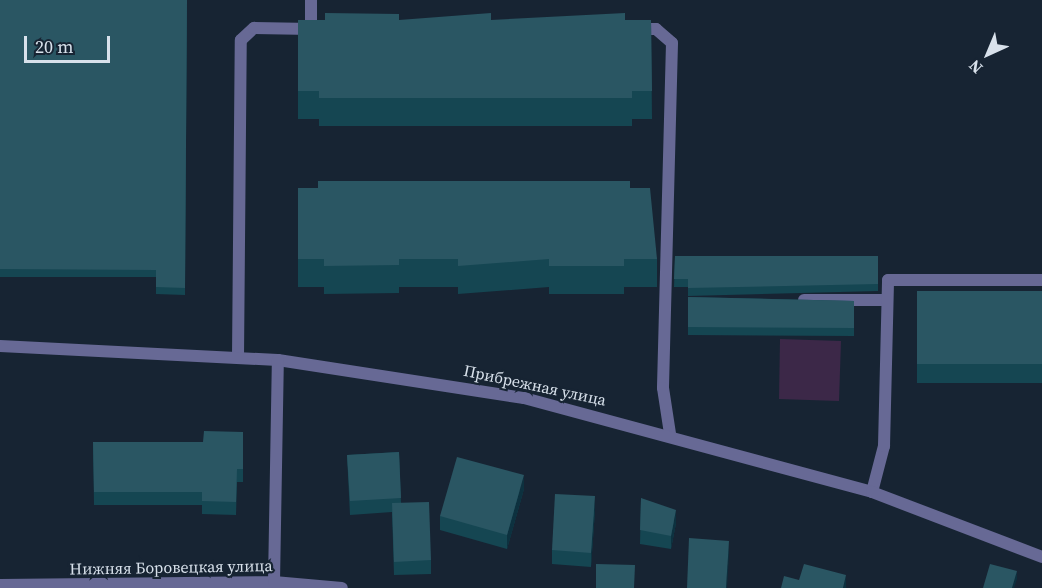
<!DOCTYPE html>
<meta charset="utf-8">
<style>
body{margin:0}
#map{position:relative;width:1042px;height:588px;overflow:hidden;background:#172433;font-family:"Source Serif 4",serif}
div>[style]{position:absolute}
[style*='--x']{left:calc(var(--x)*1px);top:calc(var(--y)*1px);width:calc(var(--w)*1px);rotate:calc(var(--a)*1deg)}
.green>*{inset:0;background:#3c2848}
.service>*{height:12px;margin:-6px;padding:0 6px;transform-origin:6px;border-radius:6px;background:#676995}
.minor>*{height:12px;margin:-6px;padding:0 6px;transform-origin:6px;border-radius:6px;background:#676995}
.wall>*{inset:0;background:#154652}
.shaded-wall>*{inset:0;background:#0d313f}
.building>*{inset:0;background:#2a5663}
span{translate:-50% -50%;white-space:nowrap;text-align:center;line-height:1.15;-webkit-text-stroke:4.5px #172433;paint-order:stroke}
.street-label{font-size:16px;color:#d8e1eb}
.north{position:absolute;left:958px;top:24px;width:60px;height:60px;-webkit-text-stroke:4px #172433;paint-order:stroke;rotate:224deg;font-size:16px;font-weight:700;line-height:24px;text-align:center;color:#d8e1eb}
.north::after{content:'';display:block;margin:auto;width:21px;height:27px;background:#d8e1eb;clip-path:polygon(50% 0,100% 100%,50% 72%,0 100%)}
.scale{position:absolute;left:24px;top:36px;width:86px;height:27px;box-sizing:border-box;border:3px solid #d8e1eb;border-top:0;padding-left:8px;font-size:18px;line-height:21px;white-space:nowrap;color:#d8e1eb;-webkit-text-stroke:4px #172433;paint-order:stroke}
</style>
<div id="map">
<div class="green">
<div style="clip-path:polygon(780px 339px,841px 341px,839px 401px,779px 399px)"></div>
</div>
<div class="service">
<div style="--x:311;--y:0;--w:29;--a:90"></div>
<div style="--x:635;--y:29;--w:21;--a:0"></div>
<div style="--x:656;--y:29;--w:21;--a:41"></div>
<div style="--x:672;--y:43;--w:345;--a:91.5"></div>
<div style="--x:663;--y:388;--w:47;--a:81.3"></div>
<div style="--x:804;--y:300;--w:83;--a:0"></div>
<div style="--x:238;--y:357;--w:317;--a:-89.5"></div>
<div style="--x:241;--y:40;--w:18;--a:-43"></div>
<div style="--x:254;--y:28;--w:58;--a:1"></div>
<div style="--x:872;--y:492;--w:48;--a:-75.4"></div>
<div style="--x:884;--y:446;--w:166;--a:-88.6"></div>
<div style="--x:888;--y:280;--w:154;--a:0"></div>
</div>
<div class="minor">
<div style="--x:0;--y:346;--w:278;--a:2.9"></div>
<div style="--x:278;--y:360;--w:249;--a:8.8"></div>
<div style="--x:524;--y:398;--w:360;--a:15.1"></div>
<div style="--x:872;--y:492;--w:182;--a:20.9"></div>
<div style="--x:274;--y:582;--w:222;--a:-89"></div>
<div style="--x:0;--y:585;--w:274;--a:-0.6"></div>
<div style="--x:274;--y:582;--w:68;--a:5"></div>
</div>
<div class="wall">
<div style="clip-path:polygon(0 0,187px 0,185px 295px,156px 294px,156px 277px,0 277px)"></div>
<div style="clip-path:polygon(298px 20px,651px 20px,652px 119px,632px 119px,632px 126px,319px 126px,319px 119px,298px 119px)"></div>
<div style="clip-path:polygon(298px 188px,630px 188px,657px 259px,657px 287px,624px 287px,624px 294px,549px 294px,549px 287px,458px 294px,458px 287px,399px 287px,399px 293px,324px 294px,324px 287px,298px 287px)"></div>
<div style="clip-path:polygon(675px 256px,878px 256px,878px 291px,688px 296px,688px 287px,674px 287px)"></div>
<div style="clip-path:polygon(917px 291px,1042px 291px,1042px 383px,917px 383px)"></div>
<div style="clip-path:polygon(688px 297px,854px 301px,854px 336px,688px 335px)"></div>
<div style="clip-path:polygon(243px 432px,243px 482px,237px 482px,236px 515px,202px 514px,202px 505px,94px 505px,93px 442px,203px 442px)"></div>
<div style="clip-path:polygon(399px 452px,401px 503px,431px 560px,431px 574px,394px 575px,392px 512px,350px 515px,347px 455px)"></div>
<div style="clip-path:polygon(524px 489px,507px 549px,440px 530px,440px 516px)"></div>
<div style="clip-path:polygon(641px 498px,676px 523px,671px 549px,640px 544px)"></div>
<div style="clip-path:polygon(595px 510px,591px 567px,552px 564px,552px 550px)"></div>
</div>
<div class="shaded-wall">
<div style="clip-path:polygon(524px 475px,524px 489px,507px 549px,507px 535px)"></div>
<div style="clip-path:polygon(595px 496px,595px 510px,591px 567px,591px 553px)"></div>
<div style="clip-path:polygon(676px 510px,676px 523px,671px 549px,671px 536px)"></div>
<div style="clip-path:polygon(729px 541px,729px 554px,727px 588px,726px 588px)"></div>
<div style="clip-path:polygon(1017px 571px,1017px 579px,1014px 588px,1012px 588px)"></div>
<div style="clip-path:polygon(846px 575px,846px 588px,843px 588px)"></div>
</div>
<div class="building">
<div style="clip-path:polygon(0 0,187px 0,185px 288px,156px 287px,156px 270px,0 269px)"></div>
<div style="clip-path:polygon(325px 13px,399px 14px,399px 20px,491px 13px,491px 20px,625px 13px,625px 20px,651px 20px,652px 91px,632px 91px,632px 98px,319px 98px,319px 91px,298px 91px,298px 20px,325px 20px)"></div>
<div style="clip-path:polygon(318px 181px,630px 181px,630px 188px,650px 188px,657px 259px,624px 259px,624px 266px,549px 266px,549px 259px,458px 266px,458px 259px,399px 259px,399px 265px,324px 266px,324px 259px,298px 259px,298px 188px,318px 188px)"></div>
<div style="clip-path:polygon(675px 256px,878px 256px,878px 284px,688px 288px,688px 279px,674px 279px)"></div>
<div style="clip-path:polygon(917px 291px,1042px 291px,1042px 364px,917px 364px)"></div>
<div style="clip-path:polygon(688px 297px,854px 301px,854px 328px,688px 327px)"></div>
<div style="clip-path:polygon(204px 431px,243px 432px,243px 469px,237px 469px,236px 502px,202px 501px,202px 492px,94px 492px,93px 442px,203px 442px)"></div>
<div style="clip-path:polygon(399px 452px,401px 498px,350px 501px,347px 455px)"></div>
<div style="clip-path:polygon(457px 457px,524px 475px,507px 535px,440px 516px)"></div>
<div style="clip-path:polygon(555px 494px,595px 496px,591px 553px,552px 550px)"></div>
<div style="clip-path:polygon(641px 498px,676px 510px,671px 536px,640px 530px)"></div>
<div style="clip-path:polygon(429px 502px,431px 560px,394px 562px,392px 503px)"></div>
<div style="clip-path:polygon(689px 538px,729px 541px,726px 588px,687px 588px)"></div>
<div style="clip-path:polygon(596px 564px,635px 565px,634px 588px,596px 588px)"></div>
<div style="clip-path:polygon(804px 564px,846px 575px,843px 588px,781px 588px,784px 576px,799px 580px)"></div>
<div style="clip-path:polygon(990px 564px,1017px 571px,1012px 588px,983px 588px)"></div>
</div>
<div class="street-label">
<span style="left:535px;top:385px;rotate:12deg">Прибрежная улица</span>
<span style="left:171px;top:567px;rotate:-1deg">Нижняя Боровецкая улица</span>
</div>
<div class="north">N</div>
<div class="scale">20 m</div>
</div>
